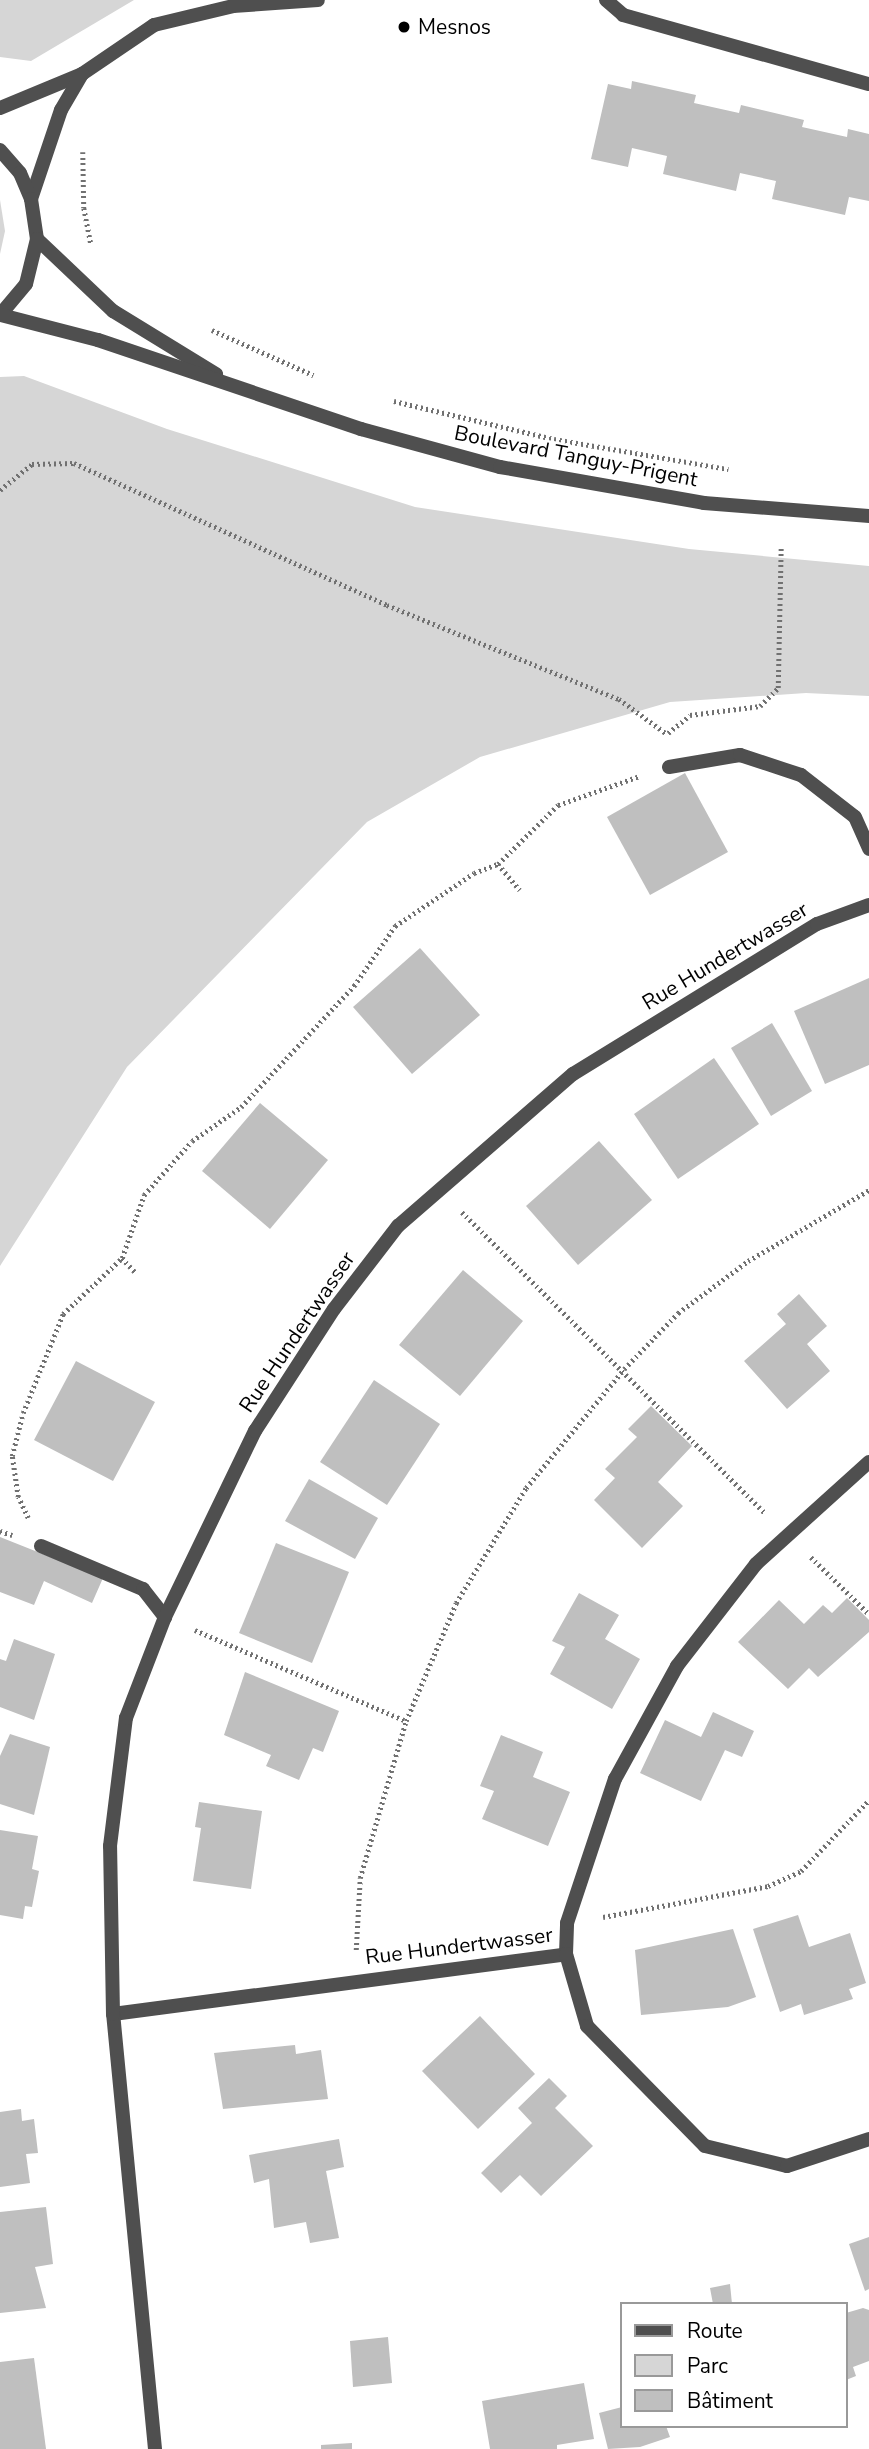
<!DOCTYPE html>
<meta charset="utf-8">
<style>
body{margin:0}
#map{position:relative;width:869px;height:2449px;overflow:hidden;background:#fff;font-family:"Nunito Sans",sans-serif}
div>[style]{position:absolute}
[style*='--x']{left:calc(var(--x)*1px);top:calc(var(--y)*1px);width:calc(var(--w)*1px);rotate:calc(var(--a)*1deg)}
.green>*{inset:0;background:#d6d6d6}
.building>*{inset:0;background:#bfbfbf}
.path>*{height:4.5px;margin-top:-2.25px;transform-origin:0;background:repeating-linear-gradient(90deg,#717171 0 2px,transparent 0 5.5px)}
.service>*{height:14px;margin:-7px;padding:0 7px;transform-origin:7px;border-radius:7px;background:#4f4f4f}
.minor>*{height:14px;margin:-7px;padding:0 7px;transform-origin:7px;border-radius:7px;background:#4f4f4f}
.tertiary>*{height:14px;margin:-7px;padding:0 7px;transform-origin:7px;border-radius:7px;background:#4f4f4f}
.dots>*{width:19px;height:19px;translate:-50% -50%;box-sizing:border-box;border:4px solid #fff;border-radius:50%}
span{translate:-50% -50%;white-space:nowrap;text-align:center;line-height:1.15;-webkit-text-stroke:5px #fff;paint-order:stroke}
.poi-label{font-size:21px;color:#000}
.left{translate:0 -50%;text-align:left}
.street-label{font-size:21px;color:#000}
.legend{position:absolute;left:620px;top:2302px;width:228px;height:126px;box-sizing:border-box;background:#fff;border:2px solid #999;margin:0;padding:9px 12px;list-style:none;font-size:21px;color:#000}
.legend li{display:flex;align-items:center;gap:14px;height:35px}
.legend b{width:35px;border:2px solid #999}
</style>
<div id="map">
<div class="green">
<div style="clip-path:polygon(0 0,134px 0,31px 61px,0 57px)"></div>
<div style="clip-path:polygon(0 200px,5px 231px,0 254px)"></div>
<div style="clip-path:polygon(24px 376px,167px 429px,415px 507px,689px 549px,869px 566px,869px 696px,806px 693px,670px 702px,480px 757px,367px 822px,127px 1067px,0 1266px,0 377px)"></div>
</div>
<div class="building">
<div style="clip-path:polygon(632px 81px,696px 95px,694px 103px,739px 113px,741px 105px,804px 120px,802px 127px,847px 137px,848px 129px,869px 134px,869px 201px,849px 197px,845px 215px,772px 199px,776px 181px,740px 173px,736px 191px,663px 174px,667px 156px,632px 148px,628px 167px,591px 159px,608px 84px,631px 89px)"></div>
<div style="clip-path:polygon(685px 773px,728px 852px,650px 895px,607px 817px)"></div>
<div style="clip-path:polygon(420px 948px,480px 1015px,412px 1074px,353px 1007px)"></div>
<div style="clip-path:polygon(869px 978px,869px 1065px,825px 1084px,794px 1011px)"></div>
<div style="clip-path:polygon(772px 1023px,812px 1091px,771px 1116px,731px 1048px)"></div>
<div style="clip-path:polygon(714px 1058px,759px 1124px,678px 1179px,634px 1114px)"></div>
<div style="clip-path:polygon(260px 1103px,328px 1160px,270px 1229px,202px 1171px)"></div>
<div style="clip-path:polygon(599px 1141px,652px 1200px,578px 1265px,526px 1206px)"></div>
<div style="clip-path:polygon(463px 1270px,523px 1321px,460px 1396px,399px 1345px)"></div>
<div style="clip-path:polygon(799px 1294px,827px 1326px,807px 1344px,830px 1371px,787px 1409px,744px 1361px,786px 1324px,777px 1314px)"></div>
<div style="clip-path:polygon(76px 1361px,155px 1402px,113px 1481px,34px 1440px)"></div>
<div style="clip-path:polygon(374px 1380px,440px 1424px,387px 1505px,320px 1462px)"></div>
<div style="clip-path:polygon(651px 1406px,692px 1446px,658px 1482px,683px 1506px,642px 1548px,594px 1500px,615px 1478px,605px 1469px,637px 1437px,628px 1429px)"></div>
<div style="clip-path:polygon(309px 1479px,378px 1518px,355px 1559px,285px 1521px)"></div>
<div style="clip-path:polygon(0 1537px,103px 1578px,92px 1603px,44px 1581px,34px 1605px,0 1592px)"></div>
<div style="clip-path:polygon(276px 1543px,349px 1572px,312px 1663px,239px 1633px)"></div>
<div style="clip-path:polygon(579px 1593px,619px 1615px,605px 1639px,640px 1659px,612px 1709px,550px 1674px,565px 1647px,552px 1641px)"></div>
<div style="clip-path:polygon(847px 1598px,869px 1620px,869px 1632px,818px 1677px,809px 1668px,788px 1689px,738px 1642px,779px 1600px,804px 1624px,823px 1605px,832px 1613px)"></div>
<div style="clip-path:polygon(14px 1639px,55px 1654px,34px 1720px,0 1707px,0 1659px,6px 1661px)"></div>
<div style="clip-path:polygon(245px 1672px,339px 1711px,323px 1752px,313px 1748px,299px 1780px,266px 1766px,271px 1755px,224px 1735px)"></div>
<div style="clip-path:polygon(713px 1712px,754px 1731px,742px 1757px,725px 1750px,701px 1801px,640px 1773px,665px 1720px,701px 1737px)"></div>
<div style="clip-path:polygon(10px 1734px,50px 1747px,34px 1815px,0 1804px,0 1756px)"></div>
<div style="clip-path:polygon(501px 1735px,543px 1752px,533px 1777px,570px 1792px,548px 1846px,482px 1819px,494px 1791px,480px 1786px)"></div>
<div style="clip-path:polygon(199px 1802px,262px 1811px,251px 1889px,193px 1881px,201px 1828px,195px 1827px)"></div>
<div style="clip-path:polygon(0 1830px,38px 1836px,32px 1869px,39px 1871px,32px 1907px,25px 1906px,23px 1919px,0 1915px)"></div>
<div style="clip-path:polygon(798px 1915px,809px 1947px,850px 1933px,866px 1983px,849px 1989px,853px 1999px,804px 2015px,801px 2004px,780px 2012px,753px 1929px)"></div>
<div style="clip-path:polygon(733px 1929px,756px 1997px,728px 2007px,641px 2015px,635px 1950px)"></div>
<div style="clip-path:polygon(480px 2016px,535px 2074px,478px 2129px,422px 2071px)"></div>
<div style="clip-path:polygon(295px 2045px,296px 2054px,321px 2050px,328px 2099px,223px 2109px,214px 2053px)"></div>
<div style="clip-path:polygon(549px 2078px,567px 2096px,555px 2108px,593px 2146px,541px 2196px,520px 2175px,501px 2193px,481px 2173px,532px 2123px,518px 2108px)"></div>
<div style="clip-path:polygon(21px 2109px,22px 2121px,34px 2119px,38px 2153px,26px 2154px,30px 2183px,0 2187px,0 2112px)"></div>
<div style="clip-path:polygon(339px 2139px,344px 2167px,326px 2171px,339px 2238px,310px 2243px,306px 2222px,274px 2228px,269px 2179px,254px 2183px,249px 2155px)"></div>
<div style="clip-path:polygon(46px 2207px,53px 2264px,35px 2267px,46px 2308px,0 2313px,0 2212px)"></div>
<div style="clip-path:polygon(869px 2237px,869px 2289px,865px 2291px,849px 2244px)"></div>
<div style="clip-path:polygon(730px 2284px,732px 2304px,713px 2304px,710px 2288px)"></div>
<div style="clip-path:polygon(863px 2308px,869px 2310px,869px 2361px,853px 2367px,856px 2376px,846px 2380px,846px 2313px)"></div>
<div style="clip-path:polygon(388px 2337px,392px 2383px,353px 2387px,350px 2341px)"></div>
<div style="clip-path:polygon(34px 2358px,46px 2449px,0 2449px,0 2362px)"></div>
<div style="clip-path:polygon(584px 2383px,594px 2439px,557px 2445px,557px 2449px,490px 2449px,482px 2401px)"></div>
<div style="clip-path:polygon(622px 2407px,622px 2426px,666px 2426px,670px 2437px,640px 2447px,608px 2449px,599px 2413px)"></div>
<div style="clip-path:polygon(352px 2443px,352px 2449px,321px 2449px,321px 2445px)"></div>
</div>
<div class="path">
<div style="--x:83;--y:152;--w:56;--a:89"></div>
<div style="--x:84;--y:208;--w:38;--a:79"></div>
<div style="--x:212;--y:330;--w:111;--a:24"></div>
<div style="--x:394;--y:401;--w:164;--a:13.4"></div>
<div style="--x:554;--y:439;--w:177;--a:9.8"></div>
<div style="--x:0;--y:490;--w:41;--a:-39.1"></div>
<div style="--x:32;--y:464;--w:42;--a:-1.4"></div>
<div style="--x:74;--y:463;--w:344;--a:24.4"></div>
<div style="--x:387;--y:605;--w:250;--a:22.1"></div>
<div style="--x:619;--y:699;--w:59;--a:36.1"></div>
<div style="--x:668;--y:733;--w:28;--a:-39"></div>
<div style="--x:690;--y:715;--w:71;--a:-7.3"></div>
<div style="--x:760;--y:706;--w:25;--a:-45"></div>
<div style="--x:778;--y:688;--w:140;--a:-88.8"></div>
<div style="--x:498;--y:864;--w:34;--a:50"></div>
<div style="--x:462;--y:1212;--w:426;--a:44.8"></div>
<div style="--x:122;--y:1258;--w:19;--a:47"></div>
<div style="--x:28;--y:1518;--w:23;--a:-115"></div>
<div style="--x:18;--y:1497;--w:41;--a:-98.3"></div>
<div style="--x:12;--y:1456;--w:44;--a:-75.7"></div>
<div style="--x:23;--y:1413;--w:107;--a:-68"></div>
<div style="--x:63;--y:1314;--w:81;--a:-43.5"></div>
<div style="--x:122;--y:1258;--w:67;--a:-70.8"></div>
<div style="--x:144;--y:1195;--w:72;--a:-48.4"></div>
<div style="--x:192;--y:1141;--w:60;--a:-34.8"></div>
<div style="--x:241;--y:1107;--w:166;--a:-47"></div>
<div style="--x:354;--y:986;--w:73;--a:-55.7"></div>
<div style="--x:395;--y:926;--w:95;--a:-33.9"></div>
<div style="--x:474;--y:873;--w:26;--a:-21"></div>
<div style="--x:498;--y:864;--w:84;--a:-44.5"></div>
<div style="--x:558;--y:805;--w:87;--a:-19.5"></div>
<div style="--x:0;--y:1531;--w:13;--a:18"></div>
<div style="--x:811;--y:1557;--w:81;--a:44.5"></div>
<div style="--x:195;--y:1630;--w:230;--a:23.3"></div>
<div style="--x:603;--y:1917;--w:168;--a:-10.6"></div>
<div style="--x:768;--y:1886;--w:36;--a:-24"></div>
<div style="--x:801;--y:1871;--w:98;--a:-46.2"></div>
<div style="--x:356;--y:1950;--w:72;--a:-86.8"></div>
<div style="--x:360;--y:1878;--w:164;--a:-73.7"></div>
<div style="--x:406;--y:1721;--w:128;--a:-67"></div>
<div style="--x:456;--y:1603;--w:135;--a:-58.7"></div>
<div style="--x:526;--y:1488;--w:154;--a:-50.5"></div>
<div style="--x:624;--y:1369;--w:78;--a:-46"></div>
<div style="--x:678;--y:1313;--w:87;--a:-36.6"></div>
<div style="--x:748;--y:1261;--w:140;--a:-30.4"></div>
</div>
<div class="service">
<div style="--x:669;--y:767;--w:72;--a:-9.6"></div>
<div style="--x:740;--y:755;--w:64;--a:18.2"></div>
<div style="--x:801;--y:775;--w:68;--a:37.9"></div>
<div style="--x:855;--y:817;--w:35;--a:66"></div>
<div style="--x:41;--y:1546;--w:111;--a:22.9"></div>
<div style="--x:143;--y:1589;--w:36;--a:52"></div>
</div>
<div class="minor">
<div style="--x:606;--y:0;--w:23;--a:41"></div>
<div style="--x:623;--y:15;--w:255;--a:15.7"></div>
<div style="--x:0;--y:108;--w:89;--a:-22.5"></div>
<div style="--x:82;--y:74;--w:87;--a:-34.2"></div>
<div style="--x:154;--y:25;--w:81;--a:-13.5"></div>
<div style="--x:233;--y:6;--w:85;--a:-4"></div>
<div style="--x:31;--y:199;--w:94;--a:-71.4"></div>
<div style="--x:61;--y:110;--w:42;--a:-59.7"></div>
<div style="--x:566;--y:1954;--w:31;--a:-88"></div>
<div style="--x:567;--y:1923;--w:152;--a:-71.6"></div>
<div style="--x:615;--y:1779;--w:129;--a:-61.2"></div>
<div style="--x:677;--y:1666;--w:129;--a:-52.2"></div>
<div style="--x:756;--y:1564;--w:152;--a:-42.1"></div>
<div style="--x:113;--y:2014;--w:457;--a:-7.5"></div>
<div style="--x:566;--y:1954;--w:75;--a:73.7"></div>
<div style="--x:587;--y:2026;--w:168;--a:45.5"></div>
<div style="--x:705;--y:2146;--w:84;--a:13.7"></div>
<div style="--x:787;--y:2166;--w:86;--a:-18.2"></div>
<div style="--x:155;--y:2449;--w:437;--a:-95.5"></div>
<div style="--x:113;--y:2014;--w:168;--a:-91"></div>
<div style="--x:110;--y:1846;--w:129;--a:-82.9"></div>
<div style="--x:126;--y:1718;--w:108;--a:-68.9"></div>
<div style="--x:165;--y:1617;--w:207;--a:-64.2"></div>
<div style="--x:255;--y:1431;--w:145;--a:-57.1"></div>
<div style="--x:334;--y:1309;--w:105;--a:-52.4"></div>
<div style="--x:398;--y:1226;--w:232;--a:-41"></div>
<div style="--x:573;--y:1074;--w:286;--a:-31.6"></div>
<div style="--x:817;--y:924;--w:55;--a:-20.1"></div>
</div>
<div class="tertiary">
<div style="--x:0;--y:150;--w:30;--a:49"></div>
<div style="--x:20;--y:173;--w:28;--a:67"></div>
<div style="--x:31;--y:199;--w:40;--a:81.5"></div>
<div style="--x:37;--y:239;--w:46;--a:103.7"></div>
<div style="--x:26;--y:284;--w:40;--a:130"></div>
<div style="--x:37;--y:239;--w:105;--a:43.5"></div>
<div style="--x:113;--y:311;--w:121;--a:31.5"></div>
<div style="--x:1;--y:315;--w:100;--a:14.5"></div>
<div style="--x:98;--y:340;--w:278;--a:18.7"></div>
<div style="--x:361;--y:429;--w:144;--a:15.3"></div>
<div style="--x:500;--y:467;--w:207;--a:10"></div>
<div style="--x:704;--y:503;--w:166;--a:4.5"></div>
</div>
<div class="dots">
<div style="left:404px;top:27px;background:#000"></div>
</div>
<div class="poi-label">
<span class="left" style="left:418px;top:27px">Mesnos</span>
</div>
<div class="street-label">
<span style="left:576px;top:456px;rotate:11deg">Boulevard Tanguy-Prigent</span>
<span style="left:725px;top:956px;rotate:-31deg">Rue Hundertwasser</span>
<span style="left:297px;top:1332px;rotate:-56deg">Rue Hundertwasser</span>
<span style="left:459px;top:1946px;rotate:-7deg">Rue Hundertwasser</span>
</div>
<ul class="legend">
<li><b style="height:9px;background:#4f4f4f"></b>Route</li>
<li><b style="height:19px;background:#d6d6d6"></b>Parc</li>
<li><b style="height:19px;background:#bfbfbf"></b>Bâtiment</li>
</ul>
</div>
